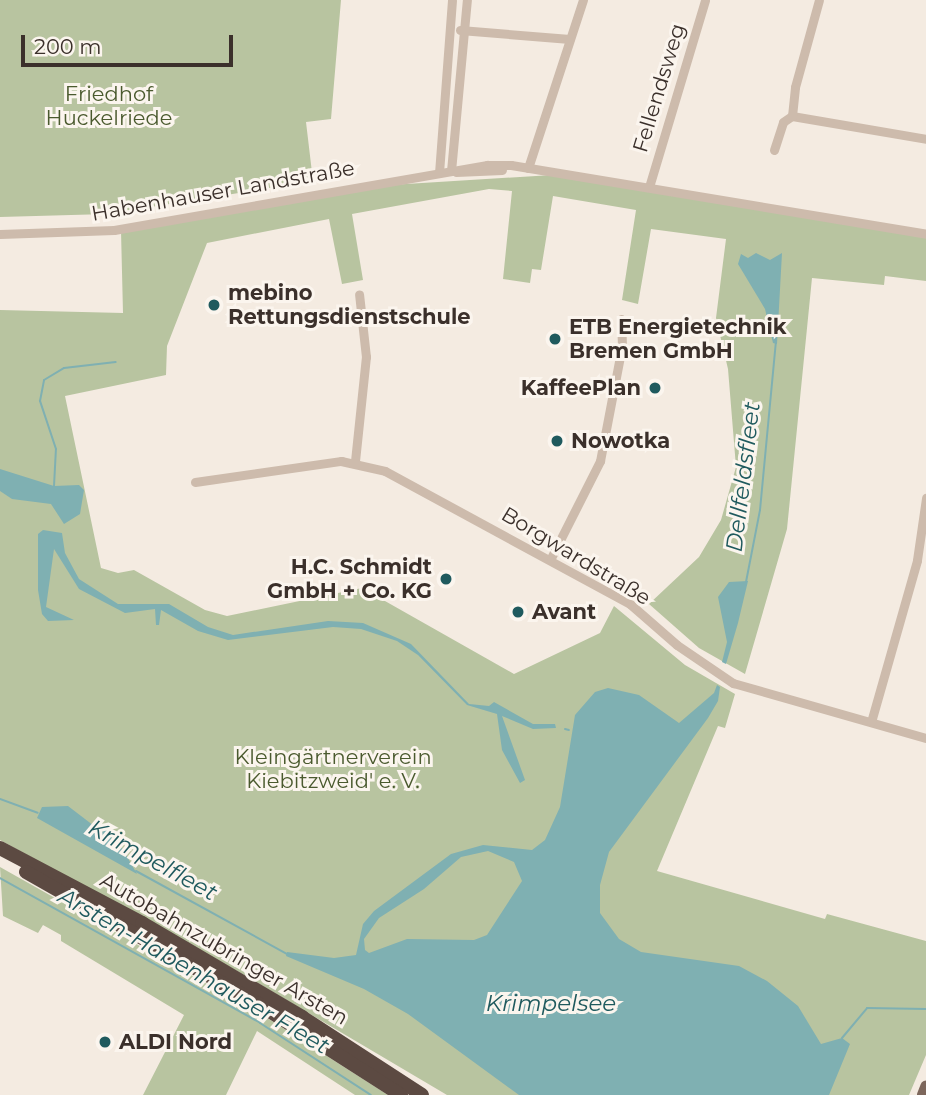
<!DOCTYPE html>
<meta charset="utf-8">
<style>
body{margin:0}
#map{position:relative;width:926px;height:1095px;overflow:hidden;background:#f4ebe1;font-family:Montserrat,sans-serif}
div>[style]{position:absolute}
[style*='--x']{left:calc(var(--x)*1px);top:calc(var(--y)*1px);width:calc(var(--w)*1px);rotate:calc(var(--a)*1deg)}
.green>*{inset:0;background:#b8c4a0}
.water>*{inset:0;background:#7fb0b2}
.stream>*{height:2px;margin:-1px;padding:0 1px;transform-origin:1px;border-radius:1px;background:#7fb0b2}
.minor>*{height:9px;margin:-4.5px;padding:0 4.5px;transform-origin:4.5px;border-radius:4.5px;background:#cdbbac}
.major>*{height:12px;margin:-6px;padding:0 6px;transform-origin:6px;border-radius:6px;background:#7d675c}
.highway>*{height:14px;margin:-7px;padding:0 7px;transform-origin:7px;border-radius:7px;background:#5c4a42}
.dots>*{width:19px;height:19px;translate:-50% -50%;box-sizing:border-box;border:4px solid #fbf5ee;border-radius:50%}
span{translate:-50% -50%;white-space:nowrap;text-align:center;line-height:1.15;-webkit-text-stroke:6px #fbf5ee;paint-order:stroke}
.street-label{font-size:21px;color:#3b302b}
.park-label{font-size:21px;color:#4a5a2e}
.poi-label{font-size:21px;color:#3b302b;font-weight:700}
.left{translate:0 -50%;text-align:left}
.right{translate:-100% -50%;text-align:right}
.water-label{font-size:23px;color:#1f5a5e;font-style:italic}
.scale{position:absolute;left:21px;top:35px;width:212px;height:32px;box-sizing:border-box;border:4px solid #3b302b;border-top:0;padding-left:9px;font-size:21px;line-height:24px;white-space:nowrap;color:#3b302b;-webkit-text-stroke:5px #fbf5ee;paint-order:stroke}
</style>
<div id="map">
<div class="green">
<div style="clip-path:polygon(0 0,341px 0,331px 119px,306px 122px,313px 181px,107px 214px,0 217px)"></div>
<div style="clip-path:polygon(552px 175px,926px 238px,926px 281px,885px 276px,884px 285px,812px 278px,787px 529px,745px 674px,699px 648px,649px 604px,699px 557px,721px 520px,736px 467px,728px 369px,716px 318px,726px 239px,651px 229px,638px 304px,622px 300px,636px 210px,553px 196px,541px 270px,532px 269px,530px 283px,503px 279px,512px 191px,489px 189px,352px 214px,363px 280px,342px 284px,329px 219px,207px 243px,167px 346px,166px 375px,65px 396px,101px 568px,118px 573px,134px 570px,205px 610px,227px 616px,362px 588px,514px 674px,600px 633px,614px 606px,685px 665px,735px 694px,725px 728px,718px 726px,657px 871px,825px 919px,827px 914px,926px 941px,926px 1055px,909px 1095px,447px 1095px,239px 972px,0 840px,0 310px,123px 313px,121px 231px,390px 185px)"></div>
<div style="clip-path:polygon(0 867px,264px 1016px,388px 1095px,355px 1095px,257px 1031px,226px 1095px,143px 1095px,184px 1015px,61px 941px,61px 935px,43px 925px,38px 933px,3px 916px)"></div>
</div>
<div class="water">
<div style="clip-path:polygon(756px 253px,770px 260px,782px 253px,777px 344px,773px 343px,765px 309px,738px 264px,741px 254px,748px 258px)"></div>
<div style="clip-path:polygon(0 469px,54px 486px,79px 485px,84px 490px,80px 514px,64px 524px,51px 504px,12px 499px,0 491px)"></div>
<div style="clip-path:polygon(43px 530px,62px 533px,65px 553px,79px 579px,118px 604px,169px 604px,208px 627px,233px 635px,328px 621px,363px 623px,411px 644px,469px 704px,489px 706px,494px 702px,533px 724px,555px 724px,556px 728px,533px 729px,502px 716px,525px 780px,520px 783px,502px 750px,497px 714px,467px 705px,418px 655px,397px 641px,361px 629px,333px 627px,228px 640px,198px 631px,161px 610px,159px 625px,156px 625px,155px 609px,125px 613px,79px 589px,54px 549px,46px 607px,74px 620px,48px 621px,42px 614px,38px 590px,38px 534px)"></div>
<div style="clip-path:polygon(748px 581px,738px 623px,726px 664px,722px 662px,727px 642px,718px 597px,729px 582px)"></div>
<div style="clip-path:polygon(evenodd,717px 685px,720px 687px,718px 701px,708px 718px,609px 852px,600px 885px,600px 913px,619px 939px,641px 952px,739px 966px,767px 981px,798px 1006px,821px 1044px,842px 1038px,850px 1044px,829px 1095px,519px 1095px,408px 1014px,364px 989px,286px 956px,287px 952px,334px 958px,356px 955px,363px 924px,374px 911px,451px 854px,483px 845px,532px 850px,545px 840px,560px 807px,575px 715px,595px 692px,608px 688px,639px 695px,679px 723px,714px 693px,717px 685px,488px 851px,514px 862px,522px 881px,487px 935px,474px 940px,407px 939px,369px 953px,365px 950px,364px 939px,379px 918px,424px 889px,461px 857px,488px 851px)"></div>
<div style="clip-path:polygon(68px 806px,102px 832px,108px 826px,115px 831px,109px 844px,115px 850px,122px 848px,137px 874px,37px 818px,42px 807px)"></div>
</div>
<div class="stream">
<div style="--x:54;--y:486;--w:37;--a:-87"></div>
<div style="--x:56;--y:449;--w:51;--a:-108.4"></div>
<div style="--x:40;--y:401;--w:21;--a:-79"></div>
<div style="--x:44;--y:380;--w:23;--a:-31"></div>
<div style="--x:64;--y:368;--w:52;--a:-6.6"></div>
<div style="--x:746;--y:582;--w:73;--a:-79"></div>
<div style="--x:760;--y:510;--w:170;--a:-84.6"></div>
<div style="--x:565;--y:729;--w:4;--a:14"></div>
<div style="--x:0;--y:799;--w:40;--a:20.2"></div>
<div style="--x:136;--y:871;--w:172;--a:28.8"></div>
<div style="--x:0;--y:878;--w:298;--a:29.1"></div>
<div style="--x:260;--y:1023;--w:132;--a:33"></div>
<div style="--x:842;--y:1038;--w:39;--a:-50"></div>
<div style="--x:867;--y:1008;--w:59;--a:1"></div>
</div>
<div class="minor">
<div style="--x:460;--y:30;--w:110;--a:4.7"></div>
<div style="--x:792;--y:116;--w:136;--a:9.7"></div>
<div style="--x:774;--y:150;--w:29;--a:-72"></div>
<div style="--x:783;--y:122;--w:11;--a:-34"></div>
<div style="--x:792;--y:116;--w:29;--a:-84"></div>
<div style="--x:795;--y:87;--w:90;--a:-74.6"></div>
<div style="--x:528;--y:168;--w:177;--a:-71.9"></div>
<div style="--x:451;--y:171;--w:172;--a:-84.7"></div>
<div style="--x:456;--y:172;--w:46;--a:-2.5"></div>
<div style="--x:439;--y:173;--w:173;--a:-85.7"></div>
<div style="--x:649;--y:187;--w:195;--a:-73.3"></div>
<div style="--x:0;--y:234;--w:114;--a:-2"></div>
<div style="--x:114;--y:230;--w:379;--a:-9.9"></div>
<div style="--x:487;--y:165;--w:24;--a:0"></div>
<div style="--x:511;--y:165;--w:421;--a:9.4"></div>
<div style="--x:355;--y:461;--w:105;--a:-84"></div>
<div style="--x:366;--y:357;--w:63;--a:-96.3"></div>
<div style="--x:195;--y:482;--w:148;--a:-8.2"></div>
<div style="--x:341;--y:461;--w:45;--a:12.8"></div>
<div style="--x:385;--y:471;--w:279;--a:28.5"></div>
<div style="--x:630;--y:604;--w:62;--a:41.1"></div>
<div style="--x:677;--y:645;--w:68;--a:34.2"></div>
<div style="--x:733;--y:683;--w:201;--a:15.9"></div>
<div style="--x:551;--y:558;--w:109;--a:-63.2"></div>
<div style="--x:600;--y:461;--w:117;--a:-79.2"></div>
<div style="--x:622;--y:346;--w:27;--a:-92"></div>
<div style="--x:871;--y:722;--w:168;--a:-74.1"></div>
<div style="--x:917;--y:560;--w:63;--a:-81.7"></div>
</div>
<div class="major">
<div style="--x:923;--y:1095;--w:9;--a:-69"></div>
</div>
<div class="highway">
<div style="--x:0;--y:848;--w:161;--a:27.8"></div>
<div style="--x:142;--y:923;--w:186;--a:30.4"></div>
<div style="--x:302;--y:1017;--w:143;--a:33"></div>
<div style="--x:26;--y:872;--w:266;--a:29.6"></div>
<div style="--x:257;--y:1003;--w:171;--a:32.6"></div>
</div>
<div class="dots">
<div style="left:214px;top:305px;background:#1f5a5e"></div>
<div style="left:555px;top:339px;background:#1f5a5e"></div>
<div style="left:655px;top:388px;background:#1f5a5e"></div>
<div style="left:557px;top:441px;background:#1f5a5e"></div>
<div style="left:446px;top:579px;background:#1f5a5e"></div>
<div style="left:518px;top:612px;background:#1f5a5e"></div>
<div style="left:105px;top:1042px;background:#1f5a5e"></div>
</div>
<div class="street-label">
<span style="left:659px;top:88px;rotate:-73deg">Fellendsweg</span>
<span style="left:223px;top:191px;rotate:-10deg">Habenhauser Landstraße</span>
<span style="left:576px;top:556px;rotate:31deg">Borgwardstraße</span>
<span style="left:224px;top:949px;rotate:30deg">Autobahnzubringer Arsten</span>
</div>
<div class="park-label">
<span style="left:109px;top:106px">Friedhof<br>Huckelriede</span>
<span style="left:333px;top:769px">Kleingärtnerverein<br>Kiebitzweid' e. V.</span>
</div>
<div class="poi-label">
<span class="left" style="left:228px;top:305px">mebino<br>Rettungsdienstschule</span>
<span class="left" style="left:569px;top:339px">ETB Energietechnik<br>Bremen GmbH</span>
<span class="right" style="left:641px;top:388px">KaffeePlan</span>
<span class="left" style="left:571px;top:441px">Nowotka</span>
<span class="right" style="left:432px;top:579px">H.C. Schmidt<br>GmbH + Co. KG</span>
<span class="left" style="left:532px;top:612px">Avant</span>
<span class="left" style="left:119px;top:1042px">ALDI Nord</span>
</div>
<div class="water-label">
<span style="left:743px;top:477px;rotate:-83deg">Dellfeldsfleet</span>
<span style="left:153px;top:860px;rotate:29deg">Krimpelfleet</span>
<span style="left:194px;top:971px;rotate:30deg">Arsten-Habenhauser Fleet</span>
<span style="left:551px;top:1003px">Krimpelsee</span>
</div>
<div class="scale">200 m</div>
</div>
